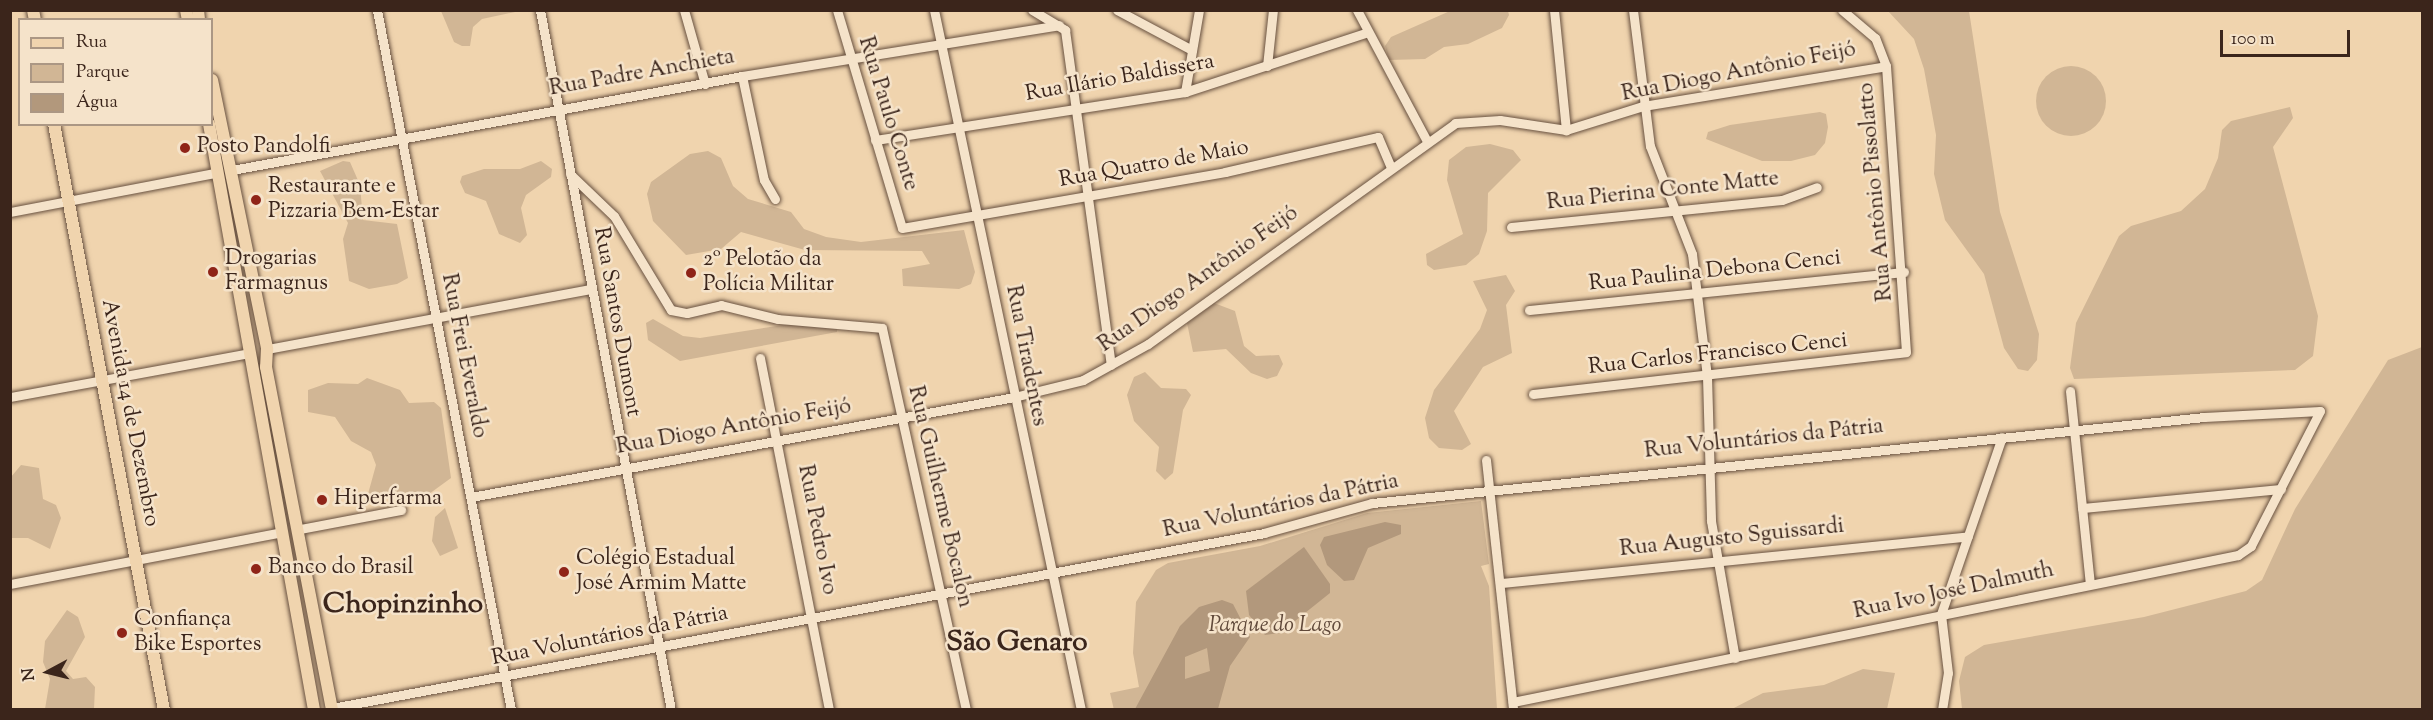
<!DOCTYPE html>
<meta charset="utf-8">
<style>
body{margin:0}
#map{position:relative;width:2433px;height:720px;overflow:hidden;background:#f0d4ae;font-family:"Sorts Mill Goudy",serif}
div>[style]{position:absolute}
[style*='--x']{left:calc(var(--x)*1px);top:calc(var(--y)*1px);width:calc(var(--w)*1px);rotate:calc(var(--a)*1deg)}
.green>*{inset:0;background:#d1b695}
.round{border-radius:50%}
.water>*{inset:0;background:#b2987c}
.roads{filter:drop-shadow(0 0 2px #685140) drop-shadow(0 0 2px #685140)}
.minor>*{height:9px;margin:-4.5px;padding:0 4.5px;transform-origin:4.5px;border-radius:4.5px;background:#f5e3ca}
.major>*{height:12px;margin:-6px;padding:0 6px;transform-origin:6px;border-radius:6px;background:#f0d4ae}
.dots>*{width:16px;height:16px;translate:-50% -50%;box-sizing:border-box;border:3px solid #f5e3ca;border-radius:50%}
span{translate:-50% -50%;white-space:nowrap;text-align:center;line-height:1.15;-webkit-text-stroke:5px #f5e3ca;paint-order:stroke}
.street-label{font-size:22px;color:#3b251b}
.poi-label{font-size:22px;color:#3b251b}
.left{translate:0 -50%;text-align:left}
.park-label{font-size:22px;color:#60493a;font-style:italic}
.district-label{font-size:28px;color:#3b251b;font-weight:700}
.frame{position:absolute;inset:0;border:12px solid #3b251b;pointer-events:none}
.legend{position:absolute;left:18px;top:18px;width:195px;height:108px;box-sizing:border-box;background:#f5e3ca;border:2px solid #ab9784;margin:0;padding:8px 10px;list-style:none;font-size:18px;color:#3b251b}
.legend li{display:flex;align-items:center;gap:12px;height:30px}
.legend b{width:30px;border:2px solid #ab9784}
.north{position:absolute;left:18px;top:642px;width:60px;height:60px;-webkit-text-stroke:4px #f5e3ca;paint-order:stroke;rotate:263deg;font-size:16px;font-weight:700;line-height:24px;text-align:center;color:#3b251b}
.north::after{content:'';display:block;margin:auto;width:21px;height:27px;background:#3b251b;clip-path:polygon(50% 0,100% 100%,50% 72%,0 100%)}
.scale{position:absolute;left:2220px;top:30px;width:130px;height:27px;box-sizing:border-box;border:3px solid #3b251b;border-top:0;padding-left:8px;font-size:18px;line-height:21px;white-space:nowrap;color:#3b251b;-webkit-text-stroke:4px #f5e3ca;paint-order:stroke}
</style>
<div id="map">
<div class="green">
<div style="clip-path:polygon(441px 11px,441px 10px,520px 11px,482px 19px,473px 27px,470px 46px,462px 46px,454px 42px)"></div>
<div style="clip-path:polygon(1450px 11px,1508px 11px,1509px 15px,1502px 28px,1468px 44px,1444px 47px,1425px 59px,1389px 60px,1385px 46px,1391px 37px)"></div>
<div style="clip-path:polygon(1888px 11px,1969px 11px,2000px 212px,2039px 334px,2037px 360px,2028px 371px,2018px 369px,2004px 348px,1984px 274px,1945px 220px,1934px 174px,1936px 135px,1924px 69px,1914px 39px)"></div>
<div class="round" style="left:2036px;top:66px;width:70px;height:70px"></div>
<div style="clip-path:polygon(2290px 107px,2293px 118px,2273px 147px,2318px 316px,2313px 356px,2295px 370px,2074px 379px,2070px 368px,2076px 323px,2119px 236px,2131px 226px,2181px 211px,2205px 189px,2218px 158px,2222px 130px,2231px 121px)"></div>
<div style="clip-path:polygon(1820px 112px,1826px 114px,1828px 127px,1825px 143px,1815px 155px,1791px 161px,1762px 161px,1706px 139px,1708px 132px,1730px 125px)"></div>
<div style="clip-path:polygon(1490px 144px,1513px 150px,1521px 160px,1488px 193px,1487px 231px,1479px 254px,1466px 265px,1434px 270px,1427px 265px,1426px 254px,1463px 234px,1447px 180px,1449px 160px,1466px 147px)"></div>
<div style="clip-path:polygon(708px 151px,721px 158px,733px 186px,748px 199px,791px 212px,804px 229px,826px 237px,861px 242px,964px 230px,975px 272px,971px 284px,959px 289px,903px 286px,902px 269px,930px 264px,922px 251px,805px 250px,741px 232px,721px 249px,686px 255px,653px 221px,647px 194px,651px 182px,690px 154px)"></div>
<div style="clip-path:polygon(343px 161px,350px 162px,360px 185px,363px 220px,397px 224px,408px 278px,397px 284px,369px 289px,349px 281px,343px 239px,348px 223px,320px 171px)"></div>
<div style="clip-path:polygon(541px 161px,552px 169px,551px 177px,526px 195px,521px 208px,527px 235px,520px 243px,499px 234px,486px 201px,465px 193px,460px 182px,462px 176px,484px 169px,520px 169px)"></div>
<div style="clip-path:polygon(1506px 275px,1515px 291px,1506px 305px,1512px 353px,1483px 367px,1454px 411px,1471px 444px,1462px 450px,1439px 448px,1429px 438px,1425px 418px,1434px 390px,1480px 329px,1487px 310px,1473px 281px)"></div>
<div style="clip-path:polygon(1214px 303px,1235px 311px,1244px 346px,1256px 356px,1279px 355px,1283px 364px,1277px 376px,1267px 379px,1251px 373px,1226px 349px,1193px 352px,1187px 323px)"></div>
<div style="clip-path:polygon(653px 319px,683px 336px,700px 338px,796px 323px,837px 328px,837px 332px,680px 361px,648px 340px,646px 323px)"></div>
<div style="clip-path:polygon(2422px 347px,2422px 709px,1962px 709px,1959px 681px,1965px 657px,1984px 645px,2144px 617px,2246px 591px,2262px 580px,2295px 509px,2388px 360px)"></div>
<div style="clip-path:polygon(1145px 372px,1161px 388px,1186px 389px,1191px 395px,1183px 410px,1173px 473px,1165px 480px,1156px 471px,1159px 447px,1134px 421px,1127px 395px,1134px 377px)"></div>
<div style="clip-path:polygon(367px 378px,400px 390px,409px 403px,434px 402px,441px 408px,451px 478px,429px 494px,373px 498px,368px 494px,376px 465px,371px 452px,351px 441px,335px 417px,308px 412px,308px 390px,328px 383px,358px 384px)"></div>
<div style="clip-path:polygon(21px 465px,39px 468px,43px 499px,56px 505px,61px 518px,50px 549px,28px 538px,11px 538px,11px 477px)"></div>
<div style="clip-path:polygon(1481px 501px,1489px 564px,1481px 566px,1489px 586px,1497px 709px,1114px 710px,1110px 693px,1139px 687px,1133px 653px,1136px 602px,1156px 570px,1168px 563px,1260px 546px,1367px 513px)"></div>
<div style="clip-path:polygon(445px 508px,458px 548px,440px 556px,432px 541px,435px 517px)"></div>
<div style="clip-path:polygon(67px 610px,78px 617px,85px 637px,66px 671px,73px 679px,86px 677px,95px 687px,94px 709px,45px 709px,50px 679px,43px 662px,45px 641px)"></div>
<div style="clip-path:polygon(1863px 669px,1895px 673px,1887px 709px,1732px 709px,1763px 693px,1824px 685px)"></div>
</div>
<div class="water">
<div style="clip-path:polygon(1385px 522px,1401px 525px,1401px 534px,1368px 548px,1354px 580px,1344px 581px,1327px 565px,1320px 545px,1324px 537px)"></div>
<div style="clip-path:polygon(1304px 547px,1330px 584px,1330px 593px,1280px 633px,1265px 635px,1249px 615px,1246px 591px)"></div>
<div style="clip-path:polygon(evenodd,1222px 600px,1233px 604px,1250px 637px,1230px 666px,1218px 709px,1135px 709px,1180px 626px,1199px 607px,1222px 600px,1207px 648px,1210px 671px,1185px 679px,1185px 657px,1207px 648px)"></div>
</div>
<div class="roads">
<div class="minor">
<div style="--x:377;--y:10;--w:713;--a:79.16"></div>
<div style="--x:540;--y:10;--w:712;--a:79.4"></div>
<div style="--x:684;--y:10;--w:77;--a:74.2"></div>
<div style="--x:837;--y:10;--w:227;--a:73.4"></div>
<div style="--x:902;--y:228;--w:328;--a:-9.8"></div>
<div style="--x:1225;--y:172;--w:157;--a:-12.9"></div>
<div style="--x:1378;--y:137;--w:34;--a:67"></div>
<div style="--x:934;--y:10;--w:715;--a:78.14"></div>
<div style="--x:1032;--y:10;--w:39;--a:31"></div>
<div style="--x:1065;--y:30;--w:338;--a:82.2"></div>
<div style="--x:1117;--y:10;--w:85;--a:28.1"></div>
<div style="--x:1357;--y:10;--w:146;--a:61.9"></div>
<div style="--x:1554;--y:10;--w:121;--a:84.3"></div>
<div style="--x:1633;--y:10;--w:137;--a:82.9"></div>
<div style="--x:1650;--y:146;--w:116;--a:68.7"></div>
<div style="--x:1692;--y:254;--w:123;--a:83"></div>
<div style="--x:1707;--y:376;--w:145;--a:88.4"></div>
<div style="--x:1711;--y:521;--w:139;--a:80.1"></div>
<div style="--x:1267;--y:66;--w:56;--a:-83.9"></div>
<div style="--x:742;--y:76;--w:106;--a:78.1"></div>
<div style="--x:764;--y:180;--w:22;--a:60"></div>
<div style="--x:1185;--y:92;--w:83;--a:-80.3"></div>
<div style="--x:875;--y:140;--w:314;--a:-8.8"></div>
<div style="--x:1185;--y:92;--w:190;--a:-18.1"></div>
<div style="--x:232;--y:170;--w:519;--a:-10.44"></div>
<div style="--x:742;--y:76;--w:321;--a:-9.1"></div>
<div style="--x:570;--y:174;--w:61;--a:43.7"></div>
<div style="--x:614;--y:216;--w:110;--a:58.8"></div>
<div style="--x:671;--y:310;--w:16;--a:11"></div>
<div style="--x:687;--y:313;--w:35;--a:-13"></div>
<div style="--x:721;--y:305;--w:59;--a:13.8"></div>
<div style="--x:778;--y:319;--w:104;--a:4.9"></div>
<div style="--x:882;--y:328;--w:391;--a:77.6"></div>
<div style="--x:10;--y:212;--w:209;--a:-10.8"></div>
<div style="--x:1511;--y:227;--w:272;--a:-5.7"></div>
<div style="--x:1782;--y:200;--w:37;--a:-20"></div>
<div style="--x:1529;--y:310;--w:377;--a:-5.8"></div>
<div style="--x:267;--y:349;--w:330;--a:-10.5"></div>
<div style="--x:760;--y:358;--w:359;--a:78.9"></div>
<div style="--x:2070;--y:391;--w:194;--a:84.1"></div>
<div style="--x:1533;--y:394;--w:375;--a:-6.4"></div>
<div style="--x:1906;--y:352;--w:287;--a:-94"></div>
<div style="--x:1886;--y:66;--w:30;--a:-111"></div>
<div style="--x:1875;--y:38;--w:43;--a:-139.7"></div>
<div style="--x:10;--y:397;--w:244;--a:-10.4"></div>
<div style="--x:1486;--y:460;--w:251;--a:83.8"></div>
<div style="--x:471;--y:497;--w:552;--a:-10.43"></div>
<div style="--x:1014;--y:397;--w:71;--a:-13.8"></div>
<div style="--x:1083;--y:380;--w:74;--a:-29"></div>
<div style="--x:1148;--y:344;--w:378;--a:-35.7"></div>
<div style="--x:1455;--y:123;--w:45;--a:-3.8"></div>
<div style="--x:1500;--y:120;--w:67;--a:8.6"></div>
<div style="--x:1566;--y:130;--w:81;--a:-17.3"></div>
<div style="--x:1643;--y:106;--w:246;--a:-9.3"></div>
<div style="--x:2082;--y:508;--w:200;--a:-5.5"></div>
<div style="--x:300;--y:529;--w:103;--a:-10.7"></div>
<div style="--x:1501;--y:583;--w:469;--a:-5.7"></div>
<div style="--x:10;--y:584;--w:277;--a:-10.8"></div>
<div style="--x:332;--y:708;--w:948;--a:-10.63"></div>
<div style="--x:1264;--y:533;--w:112;--a:-15.5"></div>
<div style="--x:1372;--y:503;--w:836;--a:-5.9"></div>
<div style="--x:2204;--y:417;--w:116;--a:-3"></div>
<div style="--x:2320;--y:411;--w:152;--a:117.1"></div>
<div style="--x:2251;--y:546;--w:16;--a:145"></div>
<div style="--x:2238;--y:555;--w:740;--a:168.54"></div>
<div style="--x:1942;--y:710;--w:37;--a:-81"></div>
<div style="--x:1948;--y:673;--w:59;--a:-96.8"></div>
<div style="--x:1941;--y:614;--w:187;--a:-71"></div>
</div>
<div class="major">
<div style="--x:33;--y:10;--w:10;--a:79"></div>
<div style="--x:186;--y:10;--w:10;--a:79"></div>
<div style="--x:198;--y:10;--w:10;--a:84"></div>
<div style="--x:212;--y:80;--w:275;--a:78.4"></div>
<div style="--x:267;--y:349;--w:18;--a:93"></div>
<div style="--x:266;--y:367;--w:349;--a:79.1"></div>
<div style="--x:54;--y:124;--w:596;--a:79.37"></div>
<div style="--x:209;--y:124;--w:595;--a:79.84"></div>
</div>
</div>
<div class="dots">
<div style="left:185px;top:148px;background:#8f2418"></div>
<div style="left:256px;top:200px;background:#8f2418"></div>
<div style="left:213px;top:272px;background:#8f2418"></div>
<div style="left:691px;top:273px;background:#8f2418"></div>
<div style="left:322px;top:500px;background:#8f2418"></div>
<div style="left:256px;top:569px;background:#8f2418"></div>
<div style="left:564px;top:572px;background:#8f2418"></div>
<div style="left:122px;top:633px;background:#8f2418"></div>
</div>
<div class="street-label">
<span style="left:1739px;top:73px;rotate:-11deg">Rua Diogo Antônio Feijó</span>
<span style="left:642px;top:74px;rotate:-10deg">Rua Padre Anchieta</span>
<span style="left:1120px;top:79px;rotate:-10deg">Rua Ilário Baldissera</span>
<span style="left:887px;top:114px;rotate:73deg">Rua Paulo Conte</span>
<span style="left:1154px;top:165px;rotate:-10deg">Rua Quatro de Maio</span>
<span style="left:1663px;top:192px;rotate:-6deg">Rua Pierina Conte Matte</span>
<span style="left:1877px;top:192px;rotate:-95deg">Rua Antônio Pissolatto</span>
<span style="left:1715px;top:272px;rotate:-6deg">Rua Paulina Debona Cenci</span>
<span style="left:1199px;top:280px;rotate:-35deg">Rua Diogo Antônio Feijó</span>
<span style="left:616px;top:322px;rotate:80deg">Rua Santos Dumont</span>
<span style="left:1718px;top:355px;rotate:-6deg">Rua Carlos Francisco Cenci</span>
<span style="left:463px;top:356px;rotate:79deg">Rua Frei Everaldo</span>
<span style="left:1025px;top:356px;rotate:79deg">Rua Tiradentes</span>
<span style="left:129px;top:413px;rotate:79deg">Avenida 14 de Dezembro</span>
<span style="left:734px;top:428px;rotate:-10deg">Rua Diogo Antônio Feijó</span>
<span style="left:1764px;top:440px;rotate:-6deg">Rua Voluntários da Pátria</span>
<span style="left:939px;top:497px;rotate:77deg">Rua Guilherme Bocalon</span>
<span style="left:1281px;top:507px;rotate:-12deg">Rua Voluntários da Pátria</span>
<span style="left:816px;top:530px;rotate:79deg">Rua Pedro Ivo</span>
<span style="left:1732px;top:539px;rotate:-6deg">Rua Augusto Sguissardi</span>
<span style="left:1954px;top:592px;rotate:-12deg">Rua Ivo José Dalmuth</span>
<span style="left:610px;top:637px;rotate:-11deg">Rua Voluntários da Pátria</span>
</div>
<div class="poi-label">
<span class="left" style="left:197px;top:148px">Posto Pandolfi</span>
<span class="left" style="left:268px;top:200px">Restaurante e<br>Pizzaria Bem-Estar</span>
<span class="left" style="left:225px;top:272px">Drogarias<br>Farmagnus</span>
<span class="left" style="left:703px;top:273px">2º Pelotão da<br>Polícia Militar</span>
<span class="left" style="left:334px;top:500px">Hiperfarma</span>
<span class="left" style="left:576px;top:572px">Colégio Estadual<br>José Armim Matte</span>
<span class="left" style="left:268px;top:569px">Banco do Brasil</span>
<span class="left" style="left:134px;top:633px">Confiança<br>Bike Esportes</span>
</div>
<div class="park-label">
<span style="left:1275px;top:627px">Parque do Lago</span>
</div>
<div class="district-label">
<span style="left:403px;top:605px">Chopinzinho</span>
<span style="left:1017px;top:643px">São Genaro</span>
</div>
<div class="frame"></div>
<ul class="legend">
<li><b style="height:8px;background:#f0d4ae"></b>Rua</li>
<li><b style="height:16px;background:#d1b695"></b>Parque</li>
<li><b style="height:16px;background:#b2987c"></b>Água</li>
</ul>
<div class="north">N</div>
<div class="scale">100 m</div>
</div>
